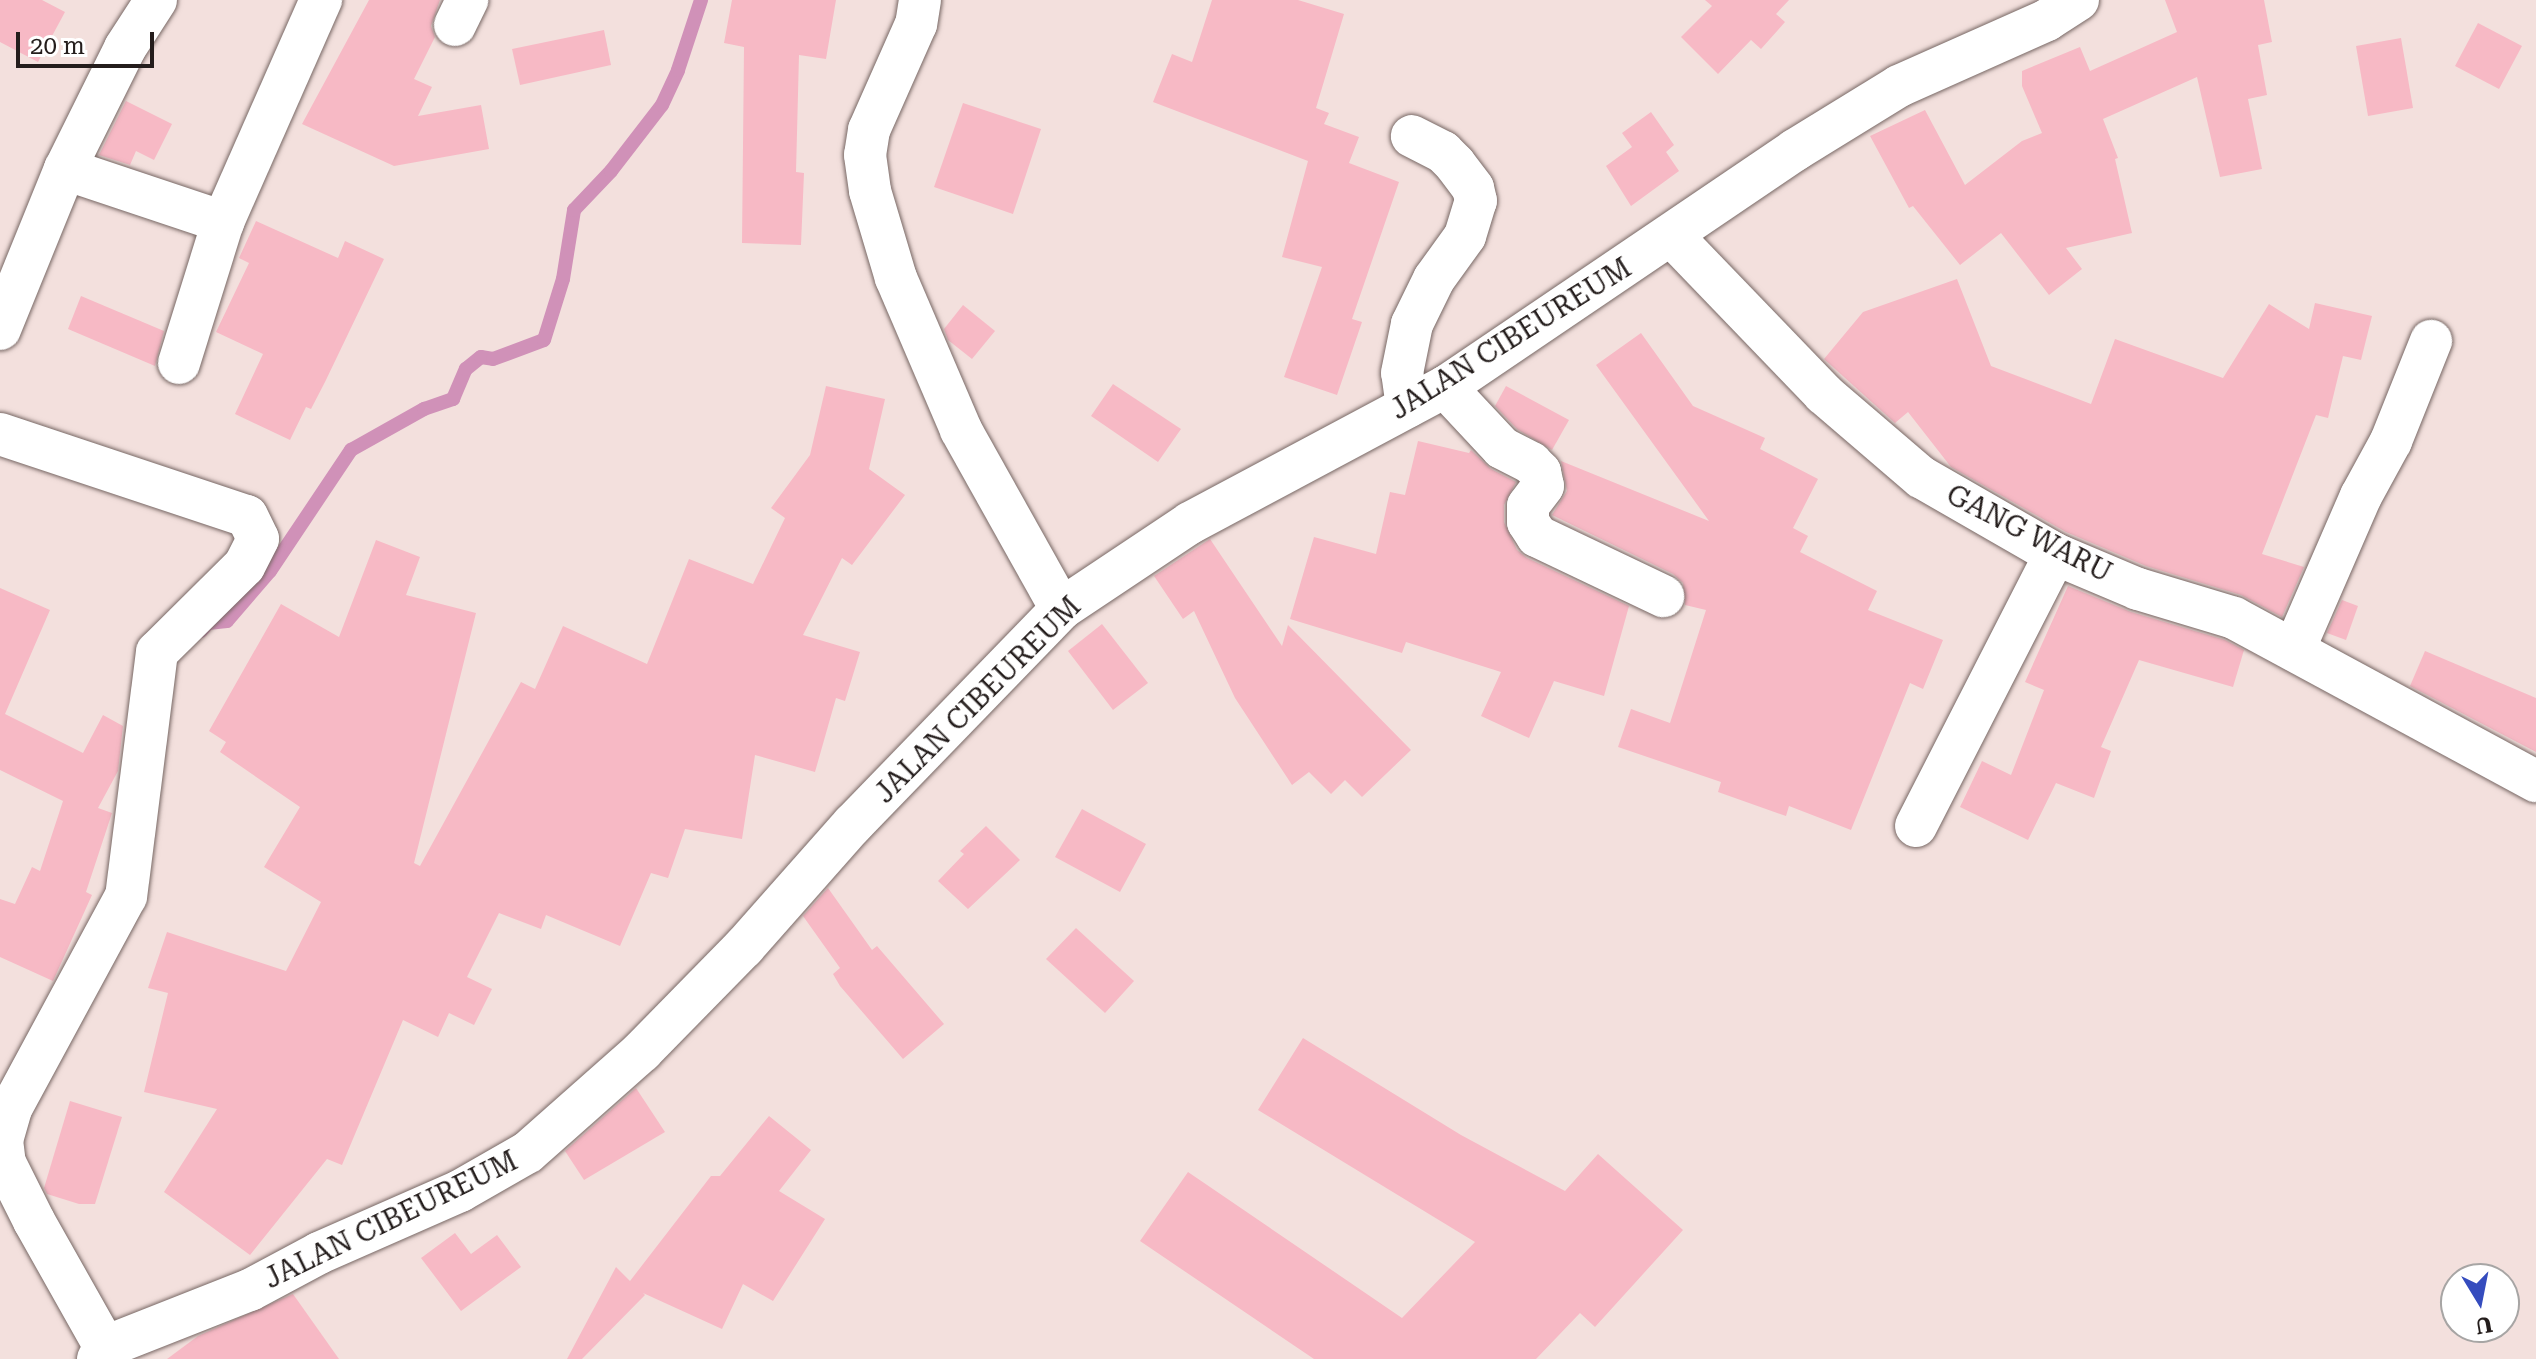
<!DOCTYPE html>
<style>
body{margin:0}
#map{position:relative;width:2536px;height:1359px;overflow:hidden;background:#f3e0dd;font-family:"Roboto Serif",serif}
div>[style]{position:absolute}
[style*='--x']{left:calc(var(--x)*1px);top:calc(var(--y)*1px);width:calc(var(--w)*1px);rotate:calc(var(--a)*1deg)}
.stream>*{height:14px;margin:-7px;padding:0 7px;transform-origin:7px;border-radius:7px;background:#d091b8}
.building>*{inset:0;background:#f7b9c5}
.roads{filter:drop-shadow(0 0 2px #776764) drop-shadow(0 0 2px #776764)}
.minor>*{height:42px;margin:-21px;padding:0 21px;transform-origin:21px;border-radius:21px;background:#fff}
span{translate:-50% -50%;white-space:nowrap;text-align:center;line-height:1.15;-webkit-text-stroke:6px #fff;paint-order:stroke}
.street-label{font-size:28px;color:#241d1c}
.north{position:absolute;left:2440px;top:1263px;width:80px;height:80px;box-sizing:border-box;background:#fff;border:2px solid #a7a5a4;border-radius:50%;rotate:170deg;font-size:22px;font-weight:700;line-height:32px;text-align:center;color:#241d1c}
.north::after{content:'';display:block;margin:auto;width:28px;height:36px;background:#354cbe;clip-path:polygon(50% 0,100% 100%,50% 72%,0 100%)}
.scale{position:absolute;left:16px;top:32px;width:138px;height:36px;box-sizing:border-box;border:4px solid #241d1c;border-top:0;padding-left:10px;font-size:24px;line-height:28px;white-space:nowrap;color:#241d1c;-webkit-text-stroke:6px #fff;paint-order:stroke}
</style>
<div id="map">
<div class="stream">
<div style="--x:201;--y:631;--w:11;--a:-49"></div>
<div style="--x:208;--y:623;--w:19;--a:-6"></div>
<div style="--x:227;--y:621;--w:66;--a:-49.3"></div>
<div style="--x:270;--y:571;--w:146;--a:-56.2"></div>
<div style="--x:351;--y:450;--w:84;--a:-29.3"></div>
<div style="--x:424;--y:409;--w:31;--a:-19"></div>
<div style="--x:453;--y:399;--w:33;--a:-67"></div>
<div style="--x:466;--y:369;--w:19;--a:-39"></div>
<div style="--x:481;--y:357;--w:12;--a:9"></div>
<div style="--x:493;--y:359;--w:54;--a:-20.4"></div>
<div style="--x:544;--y:340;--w:64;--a:-72.7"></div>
<div style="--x:563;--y:279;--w:70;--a:-80.9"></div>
<div style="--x:574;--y:210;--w:54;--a:-46.5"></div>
<div style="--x:611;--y:171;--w:83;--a:-52.3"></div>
<div style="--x:662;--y:105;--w:38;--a:-65"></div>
<div style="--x:678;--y:70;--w:74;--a:-71.8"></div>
</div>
<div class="building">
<div style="clip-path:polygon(0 0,42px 0,65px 12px,38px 62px,0 42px)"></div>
<div style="clip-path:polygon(369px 0,440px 0,431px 26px,435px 37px,414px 79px,432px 87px,418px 116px,481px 105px,489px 149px,394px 166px,302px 124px)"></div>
<div style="clip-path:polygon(732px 0,836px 0,826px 59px,799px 55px,796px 172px,804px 173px,801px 245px,742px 243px,744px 47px,724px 43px)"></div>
<div style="clip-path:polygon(1212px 0,1298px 0,1344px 14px,1316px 108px,1329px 113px,1324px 124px,1359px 137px,1349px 163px,1399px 182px,1352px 319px,1362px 322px,1337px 395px,1284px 377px,1322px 267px,1282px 257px,1308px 161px,1153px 102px,1172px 54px,1192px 62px)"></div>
<div style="clip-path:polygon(1705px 0,1789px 0,1776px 14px,1785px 22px,1761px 49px,1751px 40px,1718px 74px,1681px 37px,1712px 6px)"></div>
<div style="clip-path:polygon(2165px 0,2264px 0,2272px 42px,2258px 45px,2267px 95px,2248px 99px,2262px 169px,2220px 177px,2197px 77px,2103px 119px,2118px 158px,2115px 159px,2132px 233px,2066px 248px,2082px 269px,2049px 295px,2001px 233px,1960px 265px,1913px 206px,1909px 208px,1870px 136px,1925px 110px,1965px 185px,2022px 141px,2042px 133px,2022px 86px,2022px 71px,2080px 47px,2090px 71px,2177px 32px)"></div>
<div style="clip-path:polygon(2478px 23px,2522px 46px,2499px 89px,2455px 66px)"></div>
<div style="clip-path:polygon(604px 30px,611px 65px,520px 85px,512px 49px)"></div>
<div style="clip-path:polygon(2401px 38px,2413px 108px,2368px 116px,2356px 46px)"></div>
<div style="clip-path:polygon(126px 101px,172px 124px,154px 160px,136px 151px,130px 165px,99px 155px)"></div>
<div style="clip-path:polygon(963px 103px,1041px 129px,1013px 214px,934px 187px)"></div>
<div style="clip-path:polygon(1651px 112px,1674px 145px,1666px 152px,1679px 171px,1631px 206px,1606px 166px,1632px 147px,1622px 133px)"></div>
<div style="clip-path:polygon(256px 221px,338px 258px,345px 241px,384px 259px,325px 382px,311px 409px,306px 407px,290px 440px,235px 414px,263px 354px,216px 332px,249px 263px,239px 258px)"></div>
<div style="clip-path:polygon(1957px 279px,1991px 366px,2091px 404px,2115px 339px,2223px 378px,2269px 304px,2309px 329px,2315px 303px,2372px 316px,2361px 360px,2343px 356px,2328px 418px,2316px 415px,2262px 554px,2304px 567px,2282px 617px,2241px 595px,2146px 566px,2066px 532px,1951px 467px,1908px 412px,1895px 423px,1824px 359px,1863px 312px)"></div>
<div style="clip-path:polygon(81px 296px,164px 331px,155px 366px,68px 329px)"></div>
<div style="clip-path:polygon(963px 305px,995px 331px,972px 359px,948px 340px,944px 329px)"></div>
<div style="clip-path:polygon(1641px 333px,1693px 406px,1765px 438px,1760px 449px,1818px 479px,1793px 528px,1808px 536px,1800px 552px,1877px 591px,1868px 610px,1943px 640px,1923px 689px,1910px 683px,1851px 830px,1789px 806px,1786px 816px,1718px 792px,1721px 782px,1618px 747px,1631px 709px,1670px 723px,1706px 610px,1685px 605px,1683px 583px,1673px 574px,1552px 515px,1567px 491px,1561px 461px,1709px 521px,1596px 365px)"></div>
<div style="clip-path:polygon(1113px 384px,1181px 429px,1158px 462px,1091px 416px)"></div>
<div style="clip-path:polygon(826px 386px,885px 399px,869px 469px,905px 495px,852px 565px,842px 558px,803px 635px,860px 652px,845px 701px,836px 698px,815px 772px,755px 755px,742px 839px,685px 829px,668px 878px,651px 873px,620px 946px,546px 915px,541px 929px,499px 913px,467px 977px,492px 989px,474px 1025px,449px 1013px,438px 1037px,403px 1020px,342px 1165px,327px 1159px,250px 1255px,164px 1192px,217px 1109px,144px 1092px,168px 993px,148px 988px,167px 932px,286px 971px,321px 902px,264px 867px,300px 807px,220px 752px,226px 742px,209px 731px,281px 604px,339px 637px,376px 540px,420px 557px,406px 595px,476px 613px,414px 863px,420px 866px,521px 682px,535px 689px,563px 626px,647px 664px,689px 559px,753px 584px,785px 518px,771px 508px,810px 455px)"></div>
<div style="clip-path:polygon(1506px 386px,1569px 420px,1552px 450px,1517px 429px,1495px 406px)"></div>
<div style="clip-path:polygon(1418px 441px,1469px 453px,1471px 450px,1491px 469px,1516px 482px,1504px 505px,1504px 522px,1517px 550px,1527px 558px,1629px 606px,1604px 696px,1554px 681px,1529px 738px,1481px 716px,1501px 672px,1406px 642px,1402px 653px,1290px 619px,1314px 537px,1376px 554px,1390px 492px,1405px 495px)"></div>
<div style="clip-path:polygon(1210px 539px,1282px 646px,1288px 625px,1411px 750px,1362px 797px,1345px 780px,1331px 794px,1309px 772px,1292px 785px,1235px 698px,1194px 611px,1183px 619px,1154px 576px)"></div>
<div style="clip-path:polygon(2068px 586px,2131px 612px,2225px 640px,2244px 650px,2233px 687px,2139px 660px,2101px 747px,2111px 751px,2094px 798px,2056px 783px,2028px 840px,1960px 807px,1982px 761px,2011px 775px,2044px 690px,2025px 682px)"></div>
<div style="clip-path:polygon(0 588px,50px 610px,5px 714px,83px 753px,103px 715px,123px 726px,118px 771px,98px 808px,112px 813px,86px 892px,92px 895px,53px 981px,0 957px,0 899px,15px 904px,32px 867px,40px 871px,63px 801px,0 770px)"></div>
<div style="clip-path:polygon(2342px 600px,2358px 606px,2346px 640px,2327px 633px)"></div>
<div style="clip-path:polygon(1102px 624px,1148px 683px,1113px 710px,1068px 651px)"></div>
<div style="clip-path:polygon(2425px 651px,2536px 698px,2536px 752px,2410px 686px)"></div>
<div style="clip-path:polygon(1082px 809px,1146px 844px,1120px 892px,1055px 857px)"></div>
<div style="clip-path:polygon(986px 826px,1020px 860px,968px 909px,938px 881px,964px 854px,960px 851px)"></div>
<div style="clip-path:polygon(828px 888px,872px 950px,877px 946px,944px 1024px,903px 1059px,840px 986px,833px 974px,840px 968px,803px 916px)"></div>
<div style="clip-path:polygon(1076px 928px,1134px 981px,1105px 1013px,1046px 959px)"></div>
<div style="clip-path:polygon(1303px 1038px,1461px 1135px,1565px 1191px,1598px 1154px,1683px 1230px,1595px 1327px,1580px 1313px,1536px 1359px,1314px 1359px,1140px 1241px,1188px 1172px,1402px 1318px,1475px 1242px,1258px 1110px)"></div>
<div style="clip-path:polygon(636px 1088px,665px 1132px,584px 1180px,565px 1151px)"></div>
<div style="clip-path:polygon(70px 1101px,122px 1117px,95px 1204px,79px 1204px,47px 1194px,44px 1188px)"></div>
<div style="clip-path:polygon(769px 1116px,811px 1150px,779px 1191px,825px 1219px,773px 1301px,743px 1284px,722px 1329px,643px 1293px,645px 1295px,582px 1359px,567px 1359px,616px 1267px,630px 1281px,711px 1176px,720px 1176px)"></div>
<div style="clip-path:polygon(455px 1233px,471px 1254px,497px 1235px,521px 1267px,461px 1311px,421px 1258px)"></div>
<div style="clip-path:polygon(293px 1294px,339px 1359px,167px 1359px,198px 1336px)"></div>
</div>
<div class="roads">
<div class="minor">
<div style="--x:920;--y:0;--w:24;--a:99"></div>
<div style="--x:916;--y:24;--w:116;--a:113.9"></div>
<div style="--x:869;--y:130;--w:25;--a:99"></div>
<div style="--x:865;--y:155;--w:36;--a:82"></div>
<div style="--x:870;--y:191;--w:91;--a:73.4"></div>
<div style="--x:896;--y:278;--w:165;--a:66.8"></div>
<div style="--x:961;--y:430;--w:205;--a:60.8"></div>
<div style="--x:455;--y:25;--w:28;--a:-64"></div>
<div style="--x:65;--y:169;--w:167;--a:18.5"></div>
<div style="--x:1672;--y:236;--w:219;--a:46.1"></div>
<div style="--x:1824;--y:394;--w:128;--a:40.6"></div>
<div style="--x:1921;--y:477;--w:155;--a:29.9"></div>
<div style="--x:2055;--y:554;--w:90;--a:22.9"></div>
<div style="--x:2138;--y:589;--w:100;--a:16.8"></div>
<div style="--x:2234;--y:618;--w:343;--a:28.4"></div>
<div style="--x:0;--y:329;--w:173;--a:-67.9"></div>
<div style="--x:65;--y:169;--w:135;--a:-63.6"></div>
<div style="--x:125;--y:48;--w:57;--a:-57.1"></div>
<div style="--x:179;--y:363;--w:148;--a:-72.7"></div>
<div style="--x:223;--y:222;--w:243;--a:-66.2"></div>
<div style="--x:1445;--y:387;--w:83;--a:46.9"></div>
<div style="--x:1502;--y:448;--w:33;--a:27"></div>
<div style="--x:1531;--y:463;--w:13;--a:45"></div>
<div style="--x:1540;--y:472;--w:14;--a:78"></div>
<div style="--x:1543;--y:486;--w:25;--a:127"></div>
<div style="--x:1528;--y:506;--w:16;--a:90"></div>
<div style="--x:1528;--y:522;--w:17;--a:57"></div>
<div style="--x:1537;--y:536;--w:140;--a:25.5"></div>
<div style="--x:1407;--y:407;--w:34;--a:-98"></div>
<div style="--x:1402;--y:373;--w:50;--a:-78.5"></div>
<div style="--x:1412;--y:324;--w:50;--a:-63.9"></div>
<div style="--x:1434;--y:279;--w:53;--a:-54.2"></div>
<div style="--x:1465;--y:236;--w:37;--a:-73"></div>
<div style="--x:1476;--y:201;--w:13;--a:-103"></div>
<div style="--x:1473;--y:188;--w:30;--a:-127"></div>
<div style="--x:1455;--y:164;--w:17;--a:-135"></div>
<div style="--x:1443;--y:152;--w:35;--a:-153"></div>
<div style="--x:0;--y:434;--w:260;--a:18.4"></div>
<div style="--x:247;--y:516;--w:25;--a:64"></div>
<div style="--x:258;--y:539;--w:30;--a:117"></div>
<div style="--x:244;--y:566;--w:122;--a:135.3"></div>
<div style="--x:157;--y:652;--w:246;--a:97.2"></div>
<div style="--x:126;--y:896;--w:242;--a:118.4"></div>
<div style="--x:11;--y:1109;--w:32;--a:106"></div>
<div style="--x:2;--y:1140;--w:23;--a:83"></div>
<div style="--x:5;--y:1163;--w:65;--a:63.4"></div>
<div style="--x:34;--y:1221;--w:145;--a:60.6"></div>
<div style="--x:2294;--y:650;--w:168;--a:-66.5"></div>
<div style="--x:2361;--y:496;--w:63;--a:-61.4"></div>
<div style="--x:2391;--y:441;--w:108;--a:-68.2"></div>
<div style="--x:1916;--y:826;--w:305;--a:-62.9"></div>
<div style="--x:98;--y:1359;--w:14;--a:-60"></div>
<div style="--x:105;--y:1347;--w:156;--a:-21.5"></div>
<div style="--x:250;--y:1290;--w:78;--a:-28.2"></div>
<div style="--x:319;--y:1253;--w:154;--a:-23.7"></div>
<div style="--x:460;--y:1191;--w:78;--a:-29.8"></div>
<div style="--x:528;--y:1152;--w:152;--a:-41.5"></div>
<div style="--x:642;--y:1051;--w:146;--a:-45.6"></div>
<div style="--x:744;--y:947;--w:164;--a:-48.5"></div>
<div style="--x:853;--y:824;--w:299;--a:-45.9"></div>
<div style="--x:1061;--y:609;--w:155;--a:-33.7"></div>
<div style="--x:1190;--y:523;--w:289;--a:-28.1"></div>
<div style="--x:1445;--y:387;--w:423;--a:-34.1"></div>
<div style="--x:1795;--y:150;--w:122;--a:-31.6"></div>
<div style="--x:1899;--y:86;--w:162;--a:-24"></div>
<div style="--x:2047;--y:20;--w:37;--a:-33"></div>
</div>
</div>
<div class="street-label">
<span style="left:1511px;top:339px;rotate:-32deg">JALAN CIBEUREUM</span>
<span style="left:2029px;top:534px;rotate:27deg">GANG WARU</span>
<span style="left:978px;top:700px;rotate:-45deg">JALAN CIBEUREUM</span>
<span style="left:391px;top:1220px;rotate:-26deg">JALAN CIBEUREUM</span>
</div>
<div class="north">U</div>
<div class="scale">20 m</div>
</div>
